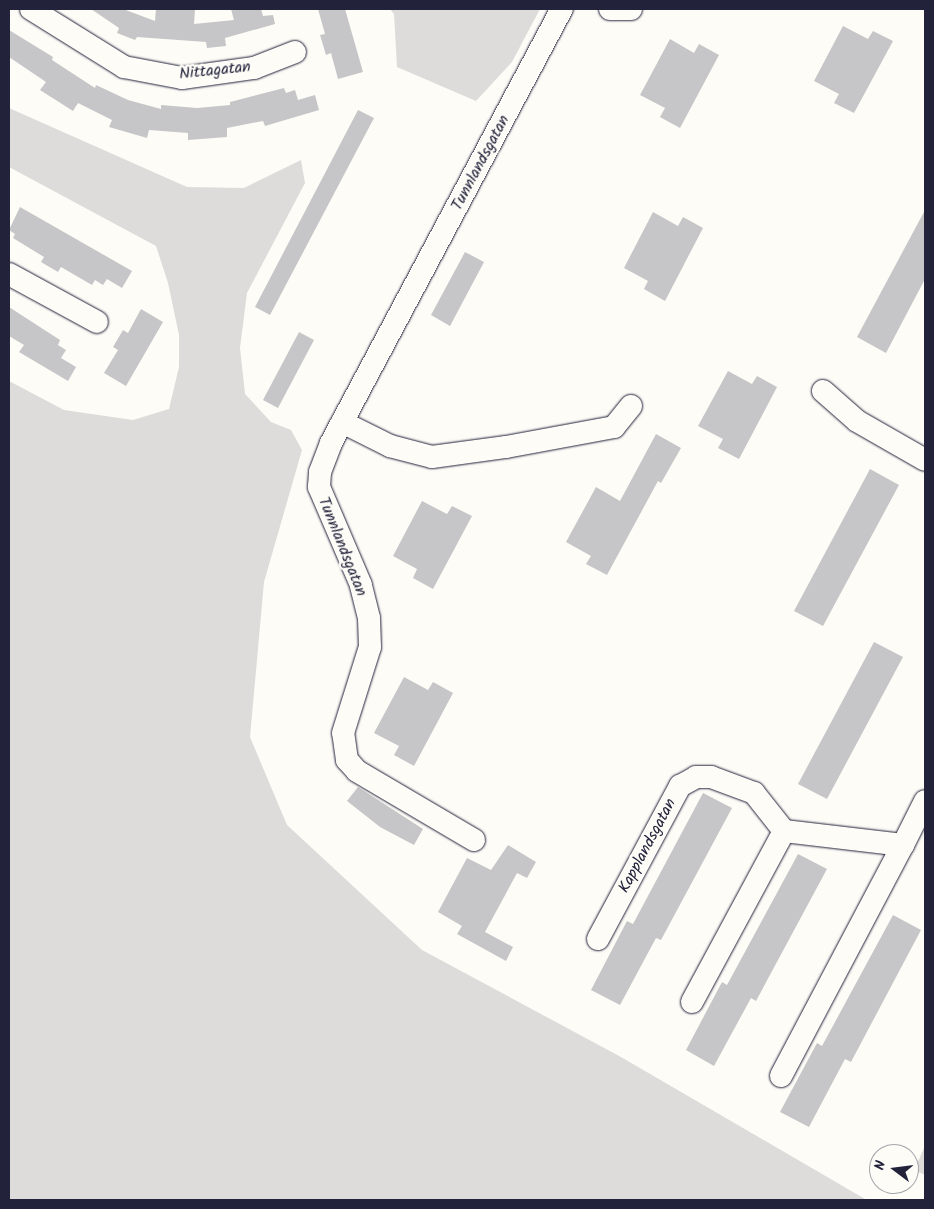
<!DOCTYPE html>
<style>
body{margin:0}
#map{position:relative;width:934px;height:1209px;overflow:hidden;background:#fdfcf7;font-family:Kalam,sans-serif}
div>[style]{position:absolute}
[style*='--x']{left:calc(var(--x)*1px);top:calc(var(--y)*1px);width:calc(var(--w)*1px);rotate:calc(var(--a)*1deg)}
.green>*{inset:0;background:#dddcdb}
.building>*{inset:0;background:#c6c6c8}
.roads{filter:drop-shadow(0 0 1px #22223b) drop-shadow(0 0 1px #22223b)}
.street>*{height:22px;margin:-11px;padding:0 11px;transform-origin:11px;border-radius:11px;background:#fdfcf7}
span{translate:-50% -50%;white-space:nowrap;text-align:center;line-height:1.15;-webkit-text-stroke:5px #fdfcf7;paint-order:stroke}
.street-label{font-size:16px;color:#22223b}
.frame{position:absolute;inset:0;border:10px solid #22223b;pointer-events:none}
.north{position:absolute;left:869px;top:1144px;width:50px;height:50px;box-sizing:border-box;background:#fdfcf7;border:1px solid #a5a5ac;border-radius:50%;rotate:285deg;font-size:14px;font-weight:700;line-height:20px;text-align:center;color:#22223b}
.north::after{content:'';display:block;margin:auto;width:18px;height:22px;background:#22223b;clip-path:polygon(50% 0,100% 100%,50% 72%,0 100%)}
</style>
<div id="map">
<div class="green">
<div style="clip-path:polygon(390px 9px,540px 9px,512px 62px,476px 101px,397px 67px,394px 14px)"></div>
<div style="clip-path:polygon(9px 108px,187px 187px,244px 188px,301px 160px,305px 183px,247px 293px,240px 348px,245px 394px,271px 422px,291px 430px,302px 450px,264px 582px,250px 737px,287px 825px,422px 950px,621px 1057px,865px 1199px,911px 1200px,9px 1200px,9px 381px,64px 410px,133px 420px,169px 409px,179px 367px,179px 335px,168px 283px,156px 246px,9px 167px)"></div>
<div style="clip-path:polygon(925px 1146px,925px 1175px,914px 1170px)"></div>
</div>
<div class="building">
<div style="clip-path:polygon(91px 9px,123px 9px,155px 21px,156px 9px,195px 9px,194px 24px,234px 20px,231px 9px,261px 9px,263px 16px,273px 15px,275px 24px,225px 38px,226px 46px,207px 48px,206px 42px,137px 37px,135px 40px,117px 33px,119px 28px)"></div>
<div style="clip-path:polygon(318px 9px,345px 9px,363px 72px,338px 79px,331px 53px,326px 55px,320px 35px,325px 34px)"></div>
<div style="clip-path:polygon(843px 26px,868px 39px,873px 31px,893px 41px,854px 113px,834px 103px,839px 94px,814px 81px)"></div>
<div style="clip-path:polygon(9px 30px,53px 57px,52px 60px,95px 88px,96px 85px,128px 100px,161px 109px,161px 105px,197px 108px,230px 105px,230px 102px,284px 88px,286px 93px,295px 90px,298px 100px,315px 95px,319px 110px,265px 126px,263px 121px,227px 128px,227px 137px,188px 140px,188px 133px,149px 130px,147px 138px,109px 127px,112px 120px,78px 103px,73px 111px,40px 90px,46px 82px,9px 57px)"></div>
<div style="clip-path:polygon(670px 39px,694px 53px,699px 44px,719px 55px,680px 128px,660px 117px,665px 108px,640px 95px)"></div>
<div style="clip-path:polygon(358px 110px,374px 118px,270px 315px,255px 307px)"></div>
<div style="clip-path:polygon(20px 207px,132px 271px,122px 288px,107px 279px,103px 285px,95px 280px,92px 285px,61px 267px,58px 272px,41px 262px,44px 257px,13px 238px,15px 234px,9px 230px)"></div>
<div style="clip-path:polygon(925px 210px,925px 279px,886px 353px,857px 337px)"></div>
<div style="clip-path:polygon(653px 212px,678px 226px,683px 217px,703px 228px,665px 301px,644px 289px,648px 281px,624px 268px)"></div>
<div style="clip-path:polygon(465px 252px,484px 262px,450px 326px,431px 315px)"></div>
<div style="clip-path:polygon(9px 307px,60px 340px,58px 345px,66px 350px,61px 358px,76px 367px,68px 381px,19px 352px,24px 345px,9px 336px)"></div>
<div style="clip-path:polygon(141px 309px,163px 322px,126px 386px,104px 373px,118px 350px,113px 347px,123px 330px,128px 333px)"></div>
<div style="clip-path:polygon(299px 332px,314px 340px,278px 408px,263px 400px)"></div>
<div style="clip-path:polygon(728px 371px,752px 384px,757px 376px,777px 387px,739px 459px,718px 448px,723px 439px,698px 426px)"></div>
<div style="clip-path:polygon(656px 434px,681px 448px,661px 483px,658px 481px,607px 575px,586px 564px,591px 556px,566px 542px,596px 487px,620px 501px)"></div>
<div style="clip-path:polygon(870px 469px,899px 485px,823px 626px,794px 611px)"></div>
<div style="clip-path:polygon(422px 501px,447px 514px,452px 506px,472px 516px,433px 589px,413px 578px,417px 569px,393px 556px)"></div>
<div style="clip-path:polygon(874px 642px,903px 657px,827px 799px,798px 784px)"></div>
<div style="clip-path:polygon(404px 677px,428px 690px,433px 682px,453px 693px,414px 766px,394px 755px,399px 746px,374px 733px)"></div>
<div style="clip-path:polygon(358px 787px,423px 829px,414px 845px,380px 827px,347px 801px)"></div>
<div style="clip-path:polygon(703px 793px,732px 808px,661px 940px,656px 938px,620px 1005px,591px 990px,627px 921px,633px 924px)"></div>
<div style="clip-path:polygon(508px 845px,536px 862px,527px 878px,517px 873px,485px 932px,513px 947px,506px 961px,457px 934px,462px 926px,438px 912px,467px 858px,491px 870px)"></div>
<div style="clip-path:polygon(798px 854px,827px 869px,756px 1001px,751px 998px,714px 1066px,686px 1050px,722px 982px,727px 985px)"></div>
<div style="clip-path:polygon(893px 915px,921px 930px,851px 1062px,845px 1059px,809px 1127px,780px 1112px,817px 1043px,822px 1046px)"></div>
</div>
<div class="roads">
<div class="street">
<div style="--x:31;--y:9;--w:110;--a:31.9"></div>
<div style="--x:124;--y:67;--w:59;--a:10.7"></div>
<div style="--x:182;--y:78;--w:73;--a:-7.9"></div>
<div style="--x:254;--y:68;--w:44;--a:-21.3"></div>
<div style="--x:610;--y:9;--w:21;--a:0"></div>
<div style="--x:9;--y:274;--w:100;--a:28.6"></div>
<div style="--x:823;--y:391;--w:45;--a:41.4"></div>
<div style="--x:857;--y:421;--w:78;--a:29.8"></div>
<div style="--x:342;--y:422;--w:54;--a:26.6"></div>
<div style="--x:390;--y:446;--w:43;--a:14.7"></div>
<div style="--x:432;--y:457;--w:75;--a:-7.7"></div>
<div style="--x:506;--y:447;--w:110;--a:-10.5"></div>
<div style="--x:614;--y:427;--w:27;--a:-51"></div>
<div style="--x:474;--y:840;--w:136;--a:-149.5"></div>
<div style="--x:357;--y:771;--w:15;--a:-132"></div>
<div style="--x:347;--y:760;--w:27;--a:-98"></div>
<div style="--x:343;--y:733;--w:90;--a:-72.6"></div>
<div style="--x:370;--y:647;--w:29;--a:-92"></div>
<div style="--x:369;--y:618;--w:34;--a:-104"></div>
<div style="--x:361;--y:585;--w:107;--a:-113.2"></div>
<div style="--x:319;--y:487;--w:15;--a:-86"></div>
<div style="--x:320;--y:472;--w:31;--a:-69"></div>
<div style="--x:331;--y:443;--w:492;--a:-62"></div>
<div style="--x:598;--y:939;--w:174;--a:-61.8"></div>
<div style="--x:680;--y:786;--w:18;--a:-29"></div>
<div style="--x:696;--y:777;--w:15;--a:0"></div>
<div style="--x:711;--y:777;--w:46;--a:20.4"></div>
<div style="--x:754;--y:793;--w:48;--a:51.7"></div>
<div style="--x:784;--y:831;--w:120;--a:6.7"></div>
<div style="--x:903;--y:845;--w:49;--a:-63.4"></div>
<div style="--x:692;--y:1002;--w:194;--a:-61.7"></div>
<div style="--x:781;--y:1076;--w:261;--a:-62.2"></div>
</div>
</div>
<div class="street-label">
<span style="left:215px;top:71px;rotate:-6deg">Nittagatan</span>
<span style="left:481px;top:163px;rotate:-62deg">Tunnlandsgatan</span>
<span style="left:342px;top:547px;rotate:68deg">Tunnlandsgatan</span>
<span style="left:648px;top:846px;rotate:-62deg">Kapplandsgatan</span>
</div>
<div class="frame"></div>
<div class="north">N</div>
</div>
